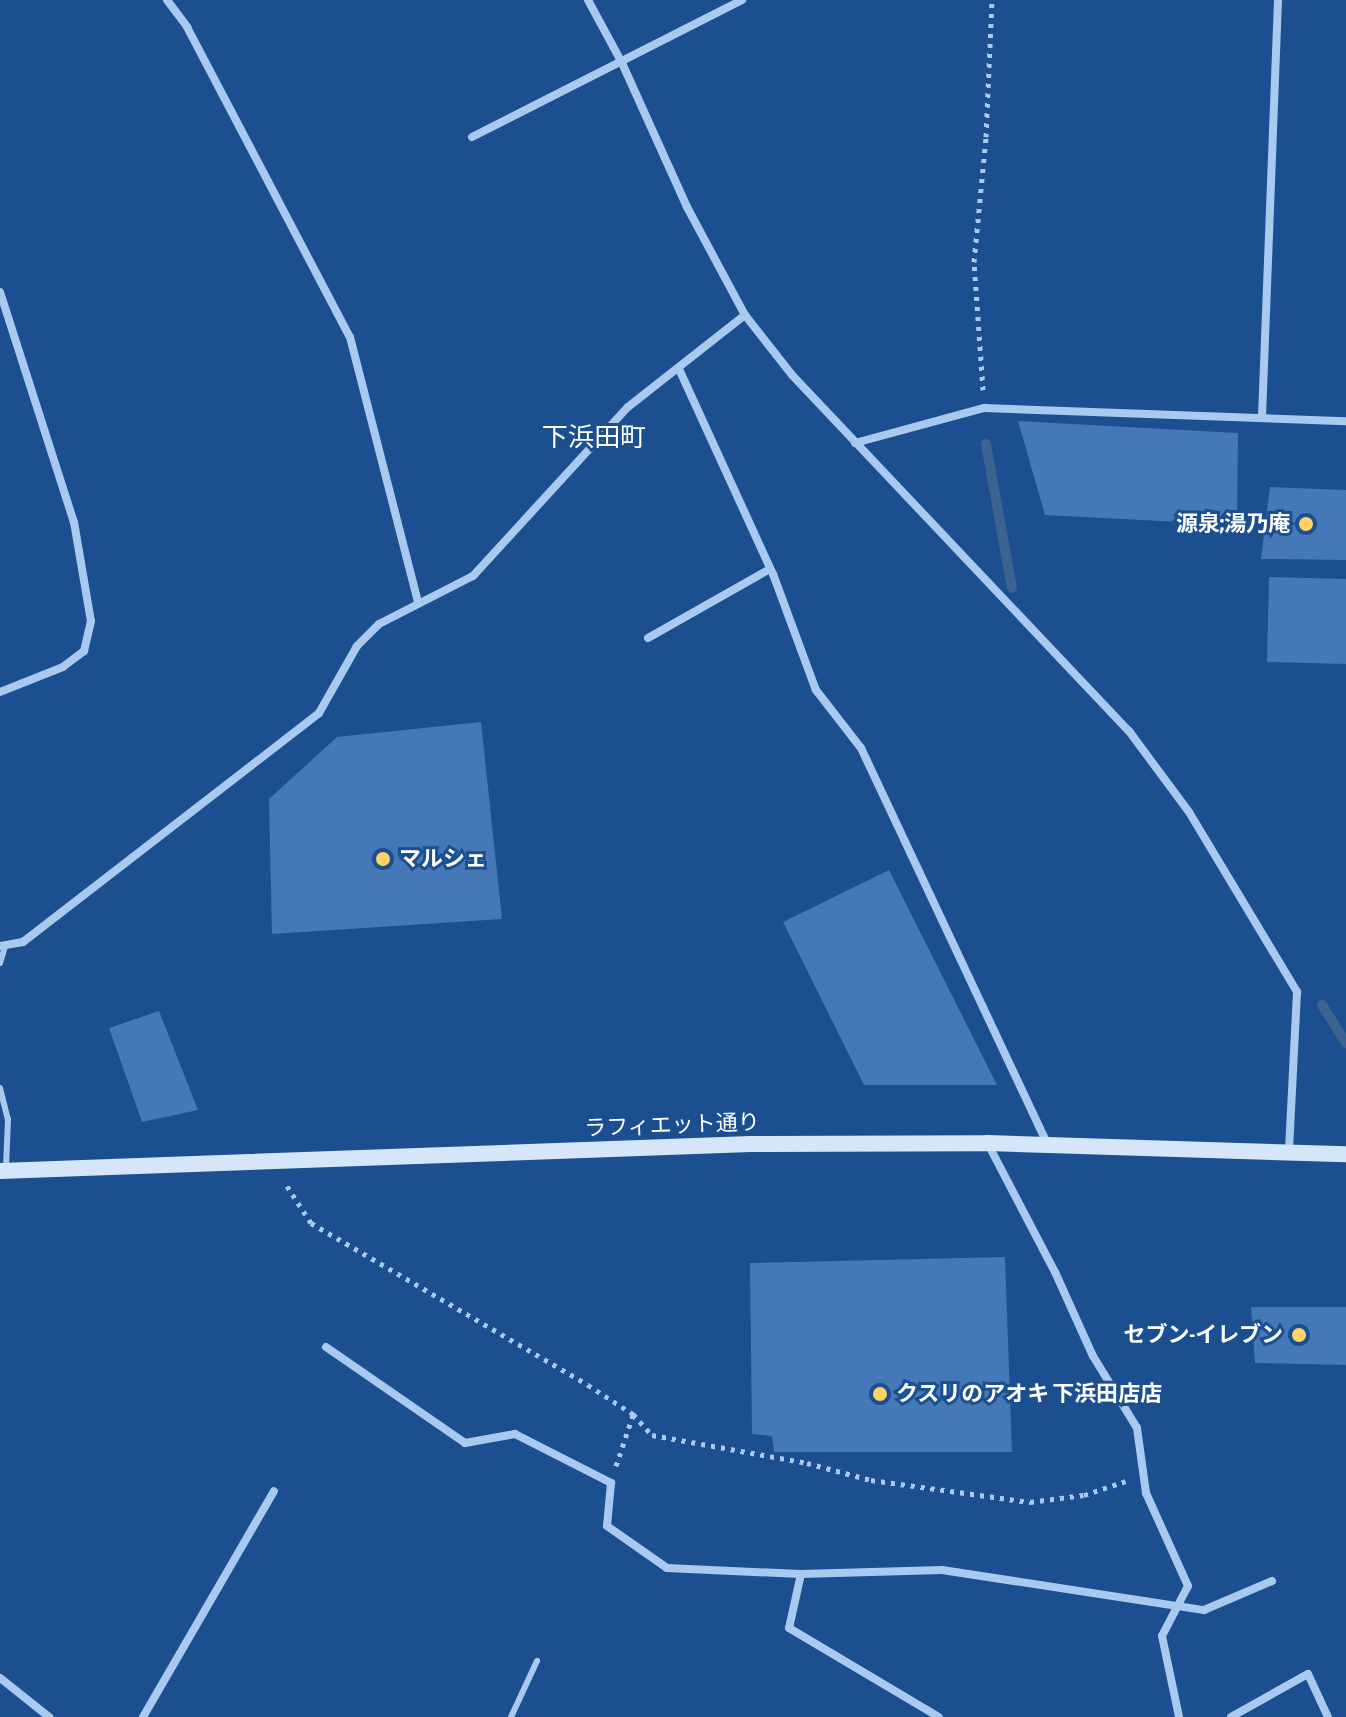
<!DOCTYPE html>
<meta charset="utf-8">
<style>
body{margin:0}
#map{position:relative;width:1346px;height:1717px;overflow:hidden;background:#1b4f8f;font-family:"Asap Condensed","Noto Sans JP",sans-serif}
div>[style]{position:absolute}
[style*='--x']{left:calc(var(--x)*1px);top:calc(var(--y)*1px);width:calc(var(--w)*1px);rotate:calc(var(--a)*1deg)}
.stream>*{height:10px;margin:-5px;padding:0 5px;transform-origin:5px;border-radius:5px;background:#3c6290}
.building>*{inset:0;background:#4478b7}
.path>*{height:5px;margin-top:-2.5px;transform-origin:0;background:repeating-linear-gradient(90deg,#a9c9ee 0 4px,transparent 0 10px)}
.lane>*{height:6px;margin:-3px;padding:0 3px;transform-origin:3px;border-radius:3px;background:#a9c9ee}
.street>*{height:8px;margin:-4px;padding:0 4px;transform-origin:4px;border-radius:4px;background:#a9c9ee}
.secondary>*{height:16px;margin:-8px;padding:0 8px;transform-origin:8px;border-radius:8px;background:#d6e6fa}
.dots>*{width:22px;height:22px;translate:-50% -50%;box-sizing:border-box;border:4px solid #1b4f8f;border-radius:50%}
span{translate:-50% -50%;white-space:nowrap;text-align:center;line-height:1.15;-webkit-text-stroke:6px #1b4f8f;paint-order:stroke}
.poi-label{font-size:22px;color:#fff;font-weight:700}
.right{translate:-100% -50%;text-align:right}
.left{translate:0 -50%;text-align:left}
.street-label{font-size:22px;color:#fff}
.quarter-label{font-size:26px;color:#fff}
</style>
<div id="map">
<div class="stream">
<div style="--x:986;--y:444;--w:146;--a:79.8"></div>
<div style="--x:1322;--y:1005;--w:45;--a:57.7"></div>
</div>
<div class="building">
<div style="clip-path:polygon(1018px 421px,1238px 433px,1237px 525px,1045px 515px)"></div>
<div style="clip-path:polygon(1270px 487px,1346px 490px,1346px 560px,1261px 559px)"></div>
<div style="clip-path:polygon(1269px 577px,1346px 579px,1346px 664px,1267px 662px)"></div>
<div style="clip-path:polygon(481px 722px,502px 919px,272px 934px,269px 799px,337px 737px)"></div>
<div style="clip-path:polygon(889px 870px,997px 1085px,864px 1085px,783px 922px)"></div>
<div style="clip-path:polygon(159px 1011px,198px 1110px,142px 1122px,109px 1028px)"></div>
<div style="clip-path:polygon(1005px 1257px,1012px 1452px,774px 1452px,772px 1436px,752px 1434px,750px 1263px)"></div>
<div style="clip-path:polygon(1251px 1307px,1346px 1307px,1346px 1365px,1255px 1363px)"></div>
</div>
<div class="path">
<div style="--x:983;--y:390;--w:128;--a:-94"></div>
<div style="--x:974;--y:262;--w:126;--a:-84.5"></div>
<div style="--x:986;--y:137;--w:137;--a:-87.5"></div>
<div style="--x:287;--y:1186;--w:44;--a:57"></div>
<div style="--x:311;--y:1223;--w:321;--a:30.3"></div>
<div style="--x:588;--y:1385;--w:54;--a:32.8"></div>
<div style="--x:633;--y:1414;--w:28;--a:48"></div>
<div style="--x:652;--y:1435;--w:158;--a:10.2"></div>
<div style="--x:807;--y:1463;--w:66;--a:14.9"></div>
<div style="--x:871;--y:1480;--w:161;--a:7.9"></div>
<div style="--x:1030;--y:1502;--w:54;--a:-7.4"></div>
<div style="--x:1084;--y:1495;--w:44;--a:-18.4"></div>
<div style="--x:616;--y:1466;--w:54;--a:-71.6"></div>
</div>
<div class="lane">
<div style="--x:0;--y:963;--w:17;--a:-73"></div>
<div style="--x:0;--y:1088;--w:32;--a:76"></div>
<div style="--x:8;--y:1119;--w:48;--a:92.4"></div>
<div style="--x:511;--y:1717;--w:62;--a:-65.1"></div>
</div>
<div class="street">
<div style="--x:167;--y:0;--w:34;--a:53"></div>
<div style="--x:187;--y:27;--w:350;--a:62.3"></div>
<div style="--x:350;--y:337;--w:274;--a:75.6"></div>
<div style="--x:588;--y:0;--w:72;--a:61.6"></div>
<div style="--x:622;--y:63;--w:158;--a:65.7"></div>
<div style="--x:687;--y:207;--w:123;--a:61.8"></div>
<div style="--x:745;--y:315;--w:76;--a:51.9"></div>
<div style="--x:792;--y:375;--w:490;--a:46.6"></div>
<div style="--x:1129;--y:731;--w:101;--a:53.5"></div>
<div style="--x:1189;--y:812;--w:210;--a:59"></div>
<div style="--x:1297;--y:992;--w:159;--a:92.9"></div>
<div style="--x:472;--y:137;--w:303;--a:-26.9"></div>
<div style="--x:0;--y:292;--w:242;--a:72.2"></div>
<div style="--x:74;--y:522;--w:100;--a:80.3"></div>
<div style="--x:91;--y:621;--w:31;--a:103"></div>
<div style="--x:84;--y:651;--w:26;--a:143"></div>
<div style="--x:63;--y:667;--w:68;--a:158.4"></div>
<div style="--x:679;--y:369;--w:226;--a:65.4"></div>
<div style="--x:773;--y:574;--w:124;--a:69.7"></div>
<div style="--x:816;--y:690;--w:73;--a:52.2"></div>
<div style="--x:861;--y:748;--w:438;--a:64.8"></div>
<div style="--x:1262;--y:417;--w:417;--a:-87.8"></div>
<div style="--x:855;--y:443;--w:134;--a:-15.2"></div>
<div style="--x:984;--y:408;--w:362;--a:2.1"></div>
<div style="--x:648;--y:638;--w:140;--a:-29.5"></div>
<div style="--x:0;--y:946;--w:23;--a:-10"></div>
<div style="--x:23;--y:942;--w:374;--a:-37.7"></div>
<div style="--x:319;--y:713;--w:77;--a:-60.4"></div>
<div style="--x:357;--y:646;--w:31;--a:-45"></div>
<div style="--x:379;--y:624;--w:106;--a:-27.1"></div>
<div style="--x:473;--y:576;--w:229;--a:-47.5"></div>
<div style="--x:628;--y:407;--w:149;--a:-38.2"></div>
<div style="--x:988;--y:1144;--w:144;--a:62.4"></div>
<div style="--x:1055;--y:1272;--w:92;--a:65.7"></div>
<div style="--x:1093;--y:1356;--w:84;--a:58.6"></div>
<div style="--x:1137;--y:1428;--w:66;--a:82.1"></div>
<div style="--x:1146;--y:1493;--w:102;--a:65.7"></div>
<div style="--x:1188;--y:1586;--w:56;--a:117.5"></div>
<div style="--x:1162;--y:1636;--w:83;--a:78.1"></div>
<div style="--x:326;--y:1347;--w:169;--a:34.6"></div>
<div style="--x:465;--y:1443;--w:51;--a:-10.2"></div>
<div style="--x:515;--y:1434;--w:108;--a:27"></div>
<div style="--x:611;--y:1483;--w:43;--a:95.3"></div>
<div style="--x:607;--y:1526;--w:73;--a:35"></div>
<div style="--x:667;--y:1568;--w:134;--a:2.6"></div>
<div style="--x:801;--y:1574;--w:141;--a:-1.6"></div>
<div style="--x:942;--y:1570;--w:265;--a:8.7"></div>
<div style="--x:1204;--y:1610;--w:74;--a:-23.1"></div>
<div style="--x:801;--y:1574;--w:55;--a:102.5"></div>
<div style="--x:789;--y:1628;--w:174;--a:30.7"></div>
<div style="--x:0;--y:1678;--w:63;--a:38.5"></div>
<div style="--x:143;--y:1717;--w:261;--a:-59.9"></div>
<div style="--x:1231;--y:1717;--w:88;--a:-29.2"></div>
<div style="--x:1308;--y:1674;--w:47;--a:65.1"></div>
</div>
<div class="secondary">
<div style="--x:0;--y:1171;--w:751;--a:-2.06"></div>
<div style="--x:751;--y:1144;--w:236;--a:-0.2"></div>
<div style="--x:987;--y:1143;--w:359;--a:1.8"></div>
</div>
<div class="dots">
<div style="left:1306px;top:524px;background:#ffd166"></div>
<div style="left:383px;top:859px;background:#ffd166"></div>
<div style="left:1299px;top:1335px;background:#ffd166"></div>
<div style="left:880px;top:1394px;background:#ffd166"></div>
</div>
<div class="poi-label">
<span class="right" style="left:1290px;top:524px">源泉;湯乃庵</span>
<span class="left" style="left:399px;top:859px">マルシェ</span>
<span class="right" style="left:1283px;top:1335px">セブン-イレブン</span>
<span class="left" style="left:896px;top:1394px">クスリのアオキ 下浜田店店</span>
</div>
<div class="street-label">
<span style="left:672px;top:1125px;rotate:-2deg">ラフィエット通り</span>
</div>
<div class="quarter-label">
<span style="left:594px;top:438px">下浜田町</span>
</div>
</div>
